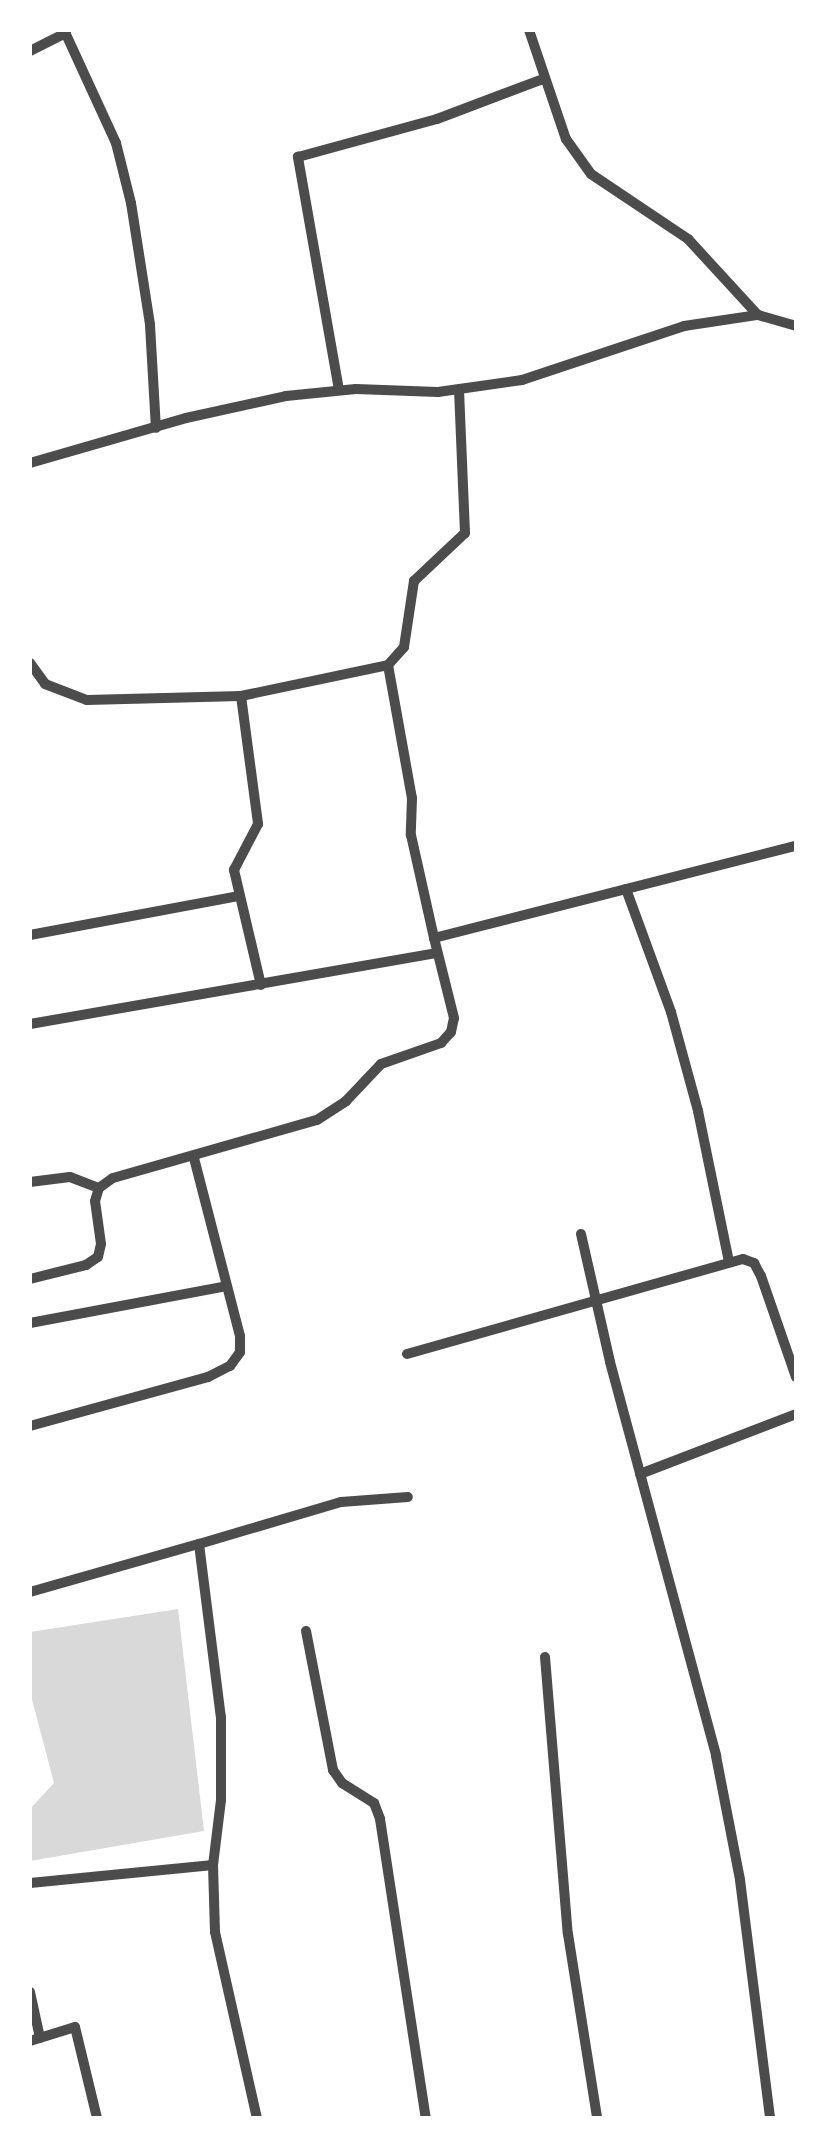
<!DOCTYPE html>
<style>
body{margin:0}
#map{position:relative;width:826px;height:2148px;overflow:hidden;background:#fff;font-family:Overpass,sans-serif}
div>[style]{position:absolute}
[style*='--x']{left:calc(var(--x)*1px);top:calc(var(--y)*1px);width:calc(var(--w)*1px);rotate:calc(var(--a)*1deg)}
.water>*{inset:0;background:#d9d9d9}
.minor>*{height:10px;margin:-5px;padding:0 5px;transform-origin:5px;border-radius:5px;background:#4c4c4c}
span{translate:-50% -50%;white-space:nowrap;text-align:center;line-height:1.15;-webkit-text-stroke:9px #fff;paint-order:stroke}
.frame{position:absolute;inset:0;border:32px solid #fff;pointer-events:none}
</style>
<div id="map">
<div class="water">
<div style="clip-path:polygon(178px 1609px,204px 1831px,30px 1861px,30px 1809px,54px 1783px,30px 1692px,30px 1632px)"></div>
</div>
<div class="minor">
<div style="--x:64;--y:30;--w:124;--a:65.3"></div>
<div style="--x:116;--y:143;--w:62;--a:76"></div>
<div style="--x:131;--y:203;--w:123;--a:81.1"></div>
<div style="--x:150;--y:325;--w:103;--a:86.7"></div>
<div style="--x:529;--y:30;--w:115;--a:71.3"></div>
<div style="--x:566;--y:139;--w:43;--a:54.5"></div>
<div style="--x:591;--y:174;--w:117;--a:33.8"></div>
<div style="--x:688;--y:239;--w:103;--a:47.4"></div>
<div style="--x:30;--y:51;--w:40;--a:-26.6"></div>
<div style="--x:339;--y:390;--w:237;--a:-100"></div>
<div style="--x:298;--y:157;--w:144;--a:-15.3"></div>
<div style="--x:437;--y:119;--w:113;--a:-20.7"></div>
<div style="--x:30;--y:463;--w:162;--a:-16.1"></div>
<div style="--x:186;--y:418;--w:102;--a:-12.4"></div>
<div style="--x:286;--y:396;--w:70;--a:-5.7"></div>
<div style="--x:356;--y:389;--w:82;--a:2.1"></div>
<div style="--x:438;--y:392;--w:85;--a:-8.1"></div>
<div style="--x:522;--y:380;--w:171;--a:-18.4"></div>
<div style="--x:684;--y:326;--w:75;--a:-8.5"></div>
<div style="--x:758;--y:315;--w:40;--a:16"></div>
<div style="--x:30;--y:663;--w:26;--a:54"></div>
<div style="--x:45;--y:684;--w:45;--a:20.9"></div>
<div style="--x:87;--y:700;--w:154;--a:-1.5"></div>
<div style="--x:241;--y:696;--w:150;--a:-11.9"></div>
<div style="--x:388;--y:665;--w:135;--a:79.8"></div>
<div style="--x:412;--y:798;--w:37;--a:92"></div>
<div style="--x:411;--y:835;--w:106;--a:77.4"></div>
<div style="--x:388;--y:665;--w:24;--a:-48"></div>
<div style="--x:404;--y:647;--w:67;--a:-81.4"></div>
<div style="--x:414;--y:581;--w:70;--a:-43.3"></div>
<div style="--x:465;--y:533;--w:144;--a:-92.4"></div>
<div style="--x:241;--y:696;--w:129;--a:82.4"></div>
<div style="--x:258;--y:824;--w:52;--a:117.6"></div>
<div style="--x:234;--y:870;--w:118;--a:76.8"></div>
<div style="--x:626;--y:889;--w:131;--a:69.9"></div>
<div style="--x:671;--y:1012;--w:103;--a:74.7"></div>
<div style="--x:698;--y:1111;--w:154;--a:78.4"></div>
<div style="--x:30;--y:935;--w:213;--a:-10.6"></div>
<div style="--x:30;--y:1024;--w:412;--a:-9.9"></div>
<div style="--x:30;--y:1182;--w:40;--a:-7.1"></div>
<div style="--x:70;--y:1177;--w:31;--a:21"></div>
<div style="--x:581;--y:1234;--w:131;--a:77.2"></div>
<div style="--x:610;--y:1362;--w:408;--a:74.9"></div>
<div style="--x:716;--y:1756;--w:126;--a:79"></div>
<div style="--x:740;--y:1880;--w:240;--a:82.8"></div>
<div style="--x:30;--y:1279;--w:58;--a:-14"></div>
<div style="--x:86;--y:1265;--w:14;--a:-34"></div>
<div style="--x:98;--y:1257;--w:13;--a:-77"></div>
<div style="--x:101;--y:1244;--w:43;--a:-97.9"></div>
<div style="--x:95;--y:1201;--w:14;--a:-73"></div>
<div style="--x:99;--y:1188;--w:17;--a:-36"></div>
<div style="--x:113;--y:1178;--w:212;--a:-15.9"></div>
<div style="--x:317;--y:1120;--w:35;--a:-33"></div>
<div style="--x:346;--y:1101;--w:51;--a:-46.6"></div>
<div style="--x:381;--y:1064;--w:64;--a:-19.3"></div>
<div style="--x:441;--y:1043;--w:15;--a:-48"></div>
<div style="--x:451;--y:1032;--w:14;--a:-78"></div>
<div style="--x:454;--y:1018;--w:82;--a:-104"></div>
<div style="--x:434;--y:938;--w:374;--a:-14.3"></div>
<div style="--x:30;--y:1323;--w:200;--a:-10.6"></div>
<div style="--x:407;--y:1354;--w:349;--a:-15.8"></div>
<div style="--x:743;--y:1259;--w:12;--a:20"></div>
<div style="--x:754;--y:1263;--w:15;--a:62"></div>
<div style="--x:761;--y:1276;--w:107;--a:70.9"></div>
<div style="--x:30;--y:1426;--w:185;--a:-15.4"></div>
<div style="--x:208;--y:1377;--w:25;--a:-27"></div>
<div style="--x:230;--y:1366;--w:17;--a:-54"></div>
<div style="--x:240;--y:1352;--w:16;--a:-90"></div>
<div style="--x:240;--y:1336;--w:184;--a:-104.5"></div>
<div style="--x:640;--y:1474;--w:167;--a:-21"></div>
<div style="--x:199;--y:1544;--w:148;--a:-16.5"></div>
<div style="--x:341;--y:1502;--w:67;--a:-4.3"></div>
<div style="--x:30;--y:1592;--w:176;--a:-15.9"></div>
<div style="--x:199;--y:1544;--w:174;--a:82.8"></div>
<div style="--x:221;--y:1717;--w:83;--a:90"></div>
<div style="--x:221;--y:1800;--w:65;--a:97"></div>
<div style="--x:213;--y:1865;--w:67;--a:88.3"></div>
<div style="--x:215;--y:1932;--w:191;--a:77.3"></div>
<div style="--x:306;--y:1631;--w:142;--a:79"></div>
<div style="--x:333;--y:1770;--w:16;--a:55"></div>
<div style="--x:342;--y:1783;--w:38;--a:32"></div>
<div style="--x:374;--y:1803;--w:17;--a:69"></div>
<div style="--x:380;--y:1819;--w:303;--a:81.3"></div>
<div style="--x:545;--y:1657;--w:278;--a:85.3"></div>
<div style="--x:568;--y:1934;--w:186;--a:81"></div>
<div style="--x:30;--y:1883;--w:184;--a:-5.6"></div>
<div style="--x:30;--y:1992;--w:47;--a:77.7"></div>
<div style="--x:30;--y:2041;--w:47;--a:-17.3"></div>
<div style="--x:75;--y:2027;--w:94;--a:76.4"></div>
</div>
<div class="frame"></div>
</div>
